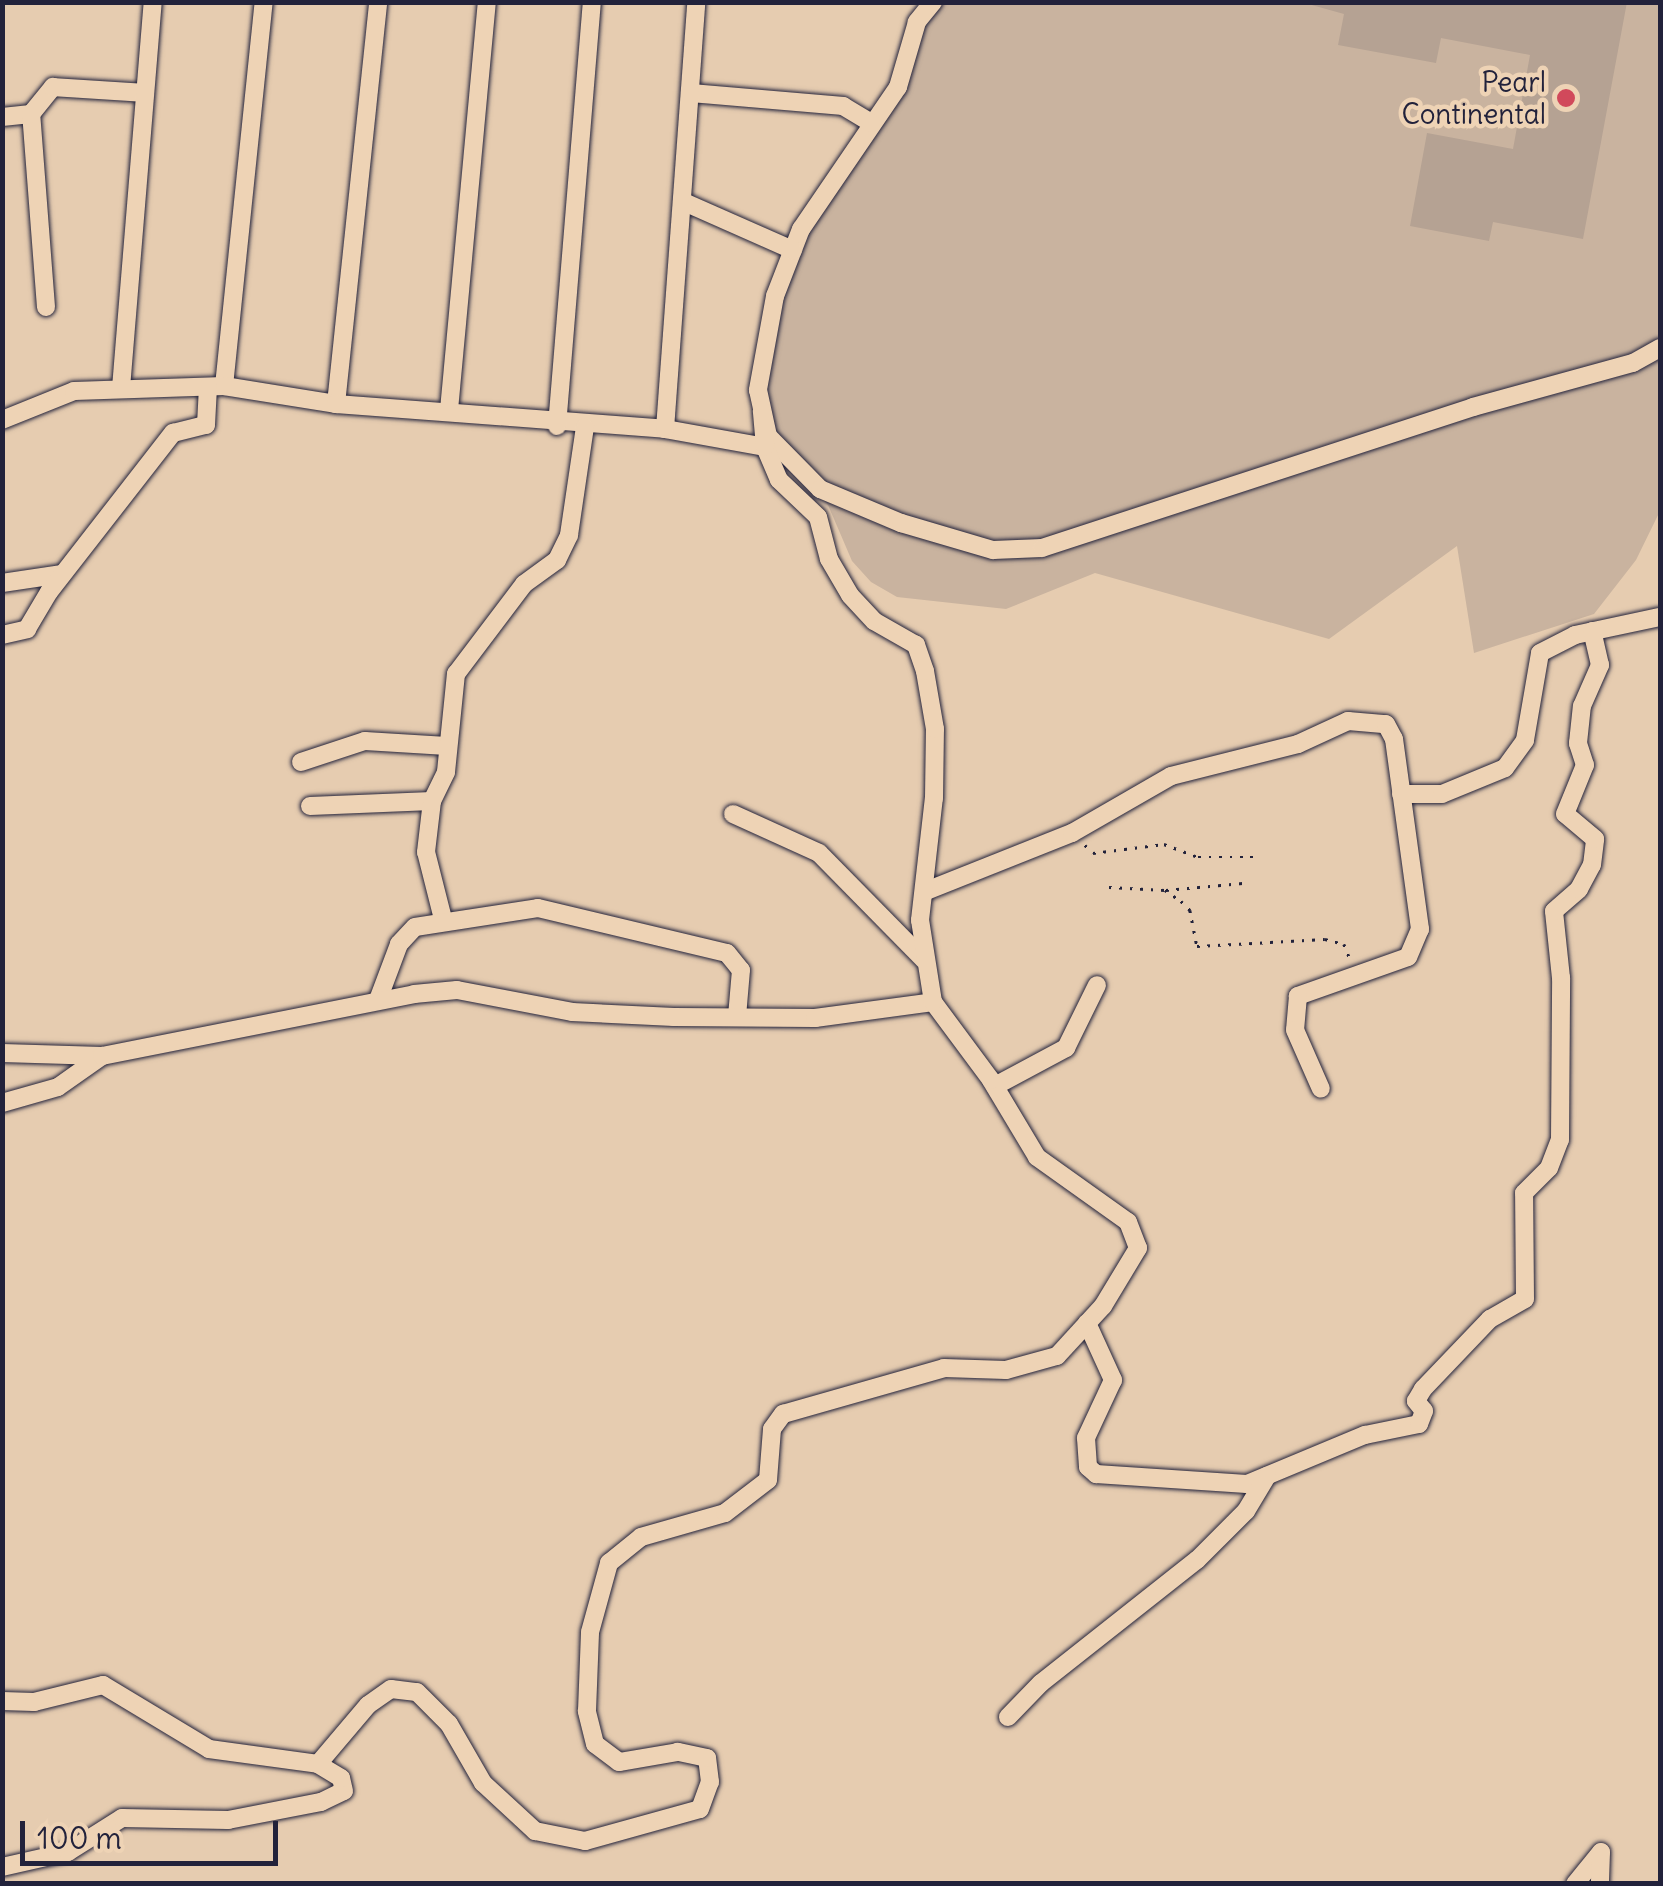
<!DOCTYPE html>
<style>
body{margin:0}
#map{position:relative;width:1663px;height:1886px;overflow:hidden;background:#e6ccb0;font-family:Delius,sans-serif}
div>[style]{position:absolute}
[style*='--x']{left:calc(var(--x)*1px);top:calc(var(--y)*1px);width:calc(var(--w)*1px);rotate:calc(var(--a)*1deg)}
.green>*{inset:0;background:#c9b39f}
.building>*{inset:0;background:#b5a293}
.path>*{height:2.5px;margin-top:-1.25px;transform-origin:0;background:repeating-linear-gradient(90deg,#22223b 0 2.5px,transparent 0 10.5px)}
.roads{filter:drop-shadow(0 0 2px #22223b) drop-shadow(0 0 2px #22223b)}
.minor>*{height:18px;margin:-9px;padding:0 9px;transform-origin:9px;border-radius:9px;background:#eed3b5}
.dots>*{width:28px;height:28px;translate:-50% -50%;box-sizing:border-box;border:5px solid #eed3b5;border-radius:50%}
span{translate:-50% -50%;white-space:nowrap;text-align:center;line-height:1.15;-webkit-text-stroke:9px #eed3b5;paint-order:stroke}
.poi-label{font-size:28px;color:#22223b}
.right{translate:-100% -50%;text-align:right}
.frame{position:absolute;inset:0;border:5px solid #22223b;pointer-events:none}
.scale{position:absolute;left:20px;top:1821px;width:258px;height:45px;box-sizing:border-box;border:5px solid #22223b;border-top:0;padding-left:12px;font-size:30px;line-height:35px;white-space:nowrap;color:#22223b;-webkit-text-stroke:8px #eed3b5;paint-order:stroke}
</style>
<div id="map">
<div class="green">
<div style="clip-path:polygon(933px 3px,1660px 3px,1660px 511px,1636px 560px,1594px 614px,1474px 653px,1457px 546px,1329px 639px,1095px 573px,1006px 609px,897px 597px,871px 582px,852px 561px,828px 505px,768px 436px,758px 390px,801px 229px,898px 87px)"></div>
</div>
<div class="building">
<div style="clip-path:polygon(1301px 2px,1627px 2px,1583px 239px,1493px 222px,1489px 241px,1410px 226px,1427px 133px,1513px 149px,1530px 55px,1441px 38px,1436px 63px,1338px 45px,1344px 14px)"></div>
</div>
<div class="path">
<div style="--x:1085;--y:845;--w:11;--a:45"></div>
<div style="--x:1093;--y:853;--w:72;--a:-7.2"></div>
<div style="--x:1164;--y:844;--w:36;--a:21"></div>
<div style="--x:1198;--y:857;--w:59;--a:0"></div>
<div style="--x:1109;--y:887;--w:56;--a:3.1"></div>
<div style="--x:1165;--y:890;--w:19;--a:35"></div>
<div style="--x:1181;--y:901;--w:13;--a:45"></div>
<div style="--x:1190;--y:910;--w:37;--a:79"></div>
<div style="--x:1197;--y:946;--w:128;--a:-3.1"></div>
<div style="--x:1325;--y:939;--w:20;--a:15"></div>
<div style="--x:1344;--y:944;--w:18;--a:68"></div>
<div style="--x:1166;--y:890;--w:77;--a:-5.2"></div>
</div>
<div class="roads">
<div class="minor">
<div style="--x:933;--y:2;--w:26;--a:129"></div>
<div style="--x:917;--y:22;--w:68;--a:106.3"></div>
<div style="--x:898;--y:87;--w:172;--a:124.3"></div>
<div style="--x:801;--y:229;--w:72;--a:111.2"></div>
<div style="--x:775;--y:296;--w:96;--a:100.3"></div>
<div style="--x:758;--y:390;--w:47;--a:77.7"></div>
<div style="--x:768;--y:436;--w:74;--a:45.5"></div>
<div style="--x:820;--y:489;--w:88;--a:22.8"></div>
<div style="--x:901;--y:523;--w:96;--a:16.4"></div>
<div style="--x:993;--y:550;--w:49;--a:-2.3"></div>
<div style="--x:1042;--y:548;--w:453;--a:-18.1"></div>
<div style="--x:1473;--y:407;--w:166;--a:-15.4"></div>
<div style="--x:1633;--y:363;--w:31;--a:-29"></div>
<div style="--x:691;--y:93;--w:153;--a:4.9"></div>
<div style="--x:843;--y:106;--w:33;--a:31"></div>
<div style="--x:2;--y:117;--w:29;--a:-6"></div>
<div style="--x:684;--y:202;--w:119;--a:23.8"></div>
<div style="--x:46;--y:307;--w:194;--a:-94.4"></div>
<div style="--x:31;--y:114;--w:35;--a:-51"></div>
<div style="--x:53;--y:87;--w:92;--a:3.7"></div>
<div style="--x:224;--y:386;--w:386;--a:-84.1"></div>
<div style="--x:121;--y:388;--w:387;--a:-85.3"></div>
<div style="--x:336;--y:404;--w:404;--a:-84"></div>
<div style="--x:449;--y:410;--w:410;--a:-84.7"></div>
<div style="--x:2;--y:420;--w:78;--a:-21.9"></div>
<div style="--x:74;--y:391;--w:150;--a:-1.9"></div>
<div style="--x:224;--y:386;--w:113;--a:9.1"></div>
<div style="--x:336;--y:404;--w:330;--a:4.3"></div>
<div style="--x:665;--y:429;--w:102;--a:10.2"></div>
<div style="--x:557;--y:426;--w:425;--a:-85.3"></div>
<div style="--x:665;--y:429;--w:428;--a:-85.8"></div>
<div style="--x:2;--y:583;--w:61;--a:-8.5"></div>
<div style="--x:2;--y:635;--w:26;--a:-13"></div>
<div style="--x:27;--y:629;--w:43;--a:-59.3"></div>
<div style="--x:49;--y:592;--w:202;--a:-52.1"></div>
<div style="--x:173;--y:433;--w:34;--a:-14"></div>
<div style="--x:206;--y:425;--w:38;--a:-87"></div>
<div style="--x:301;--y:762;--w:67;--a:-18.2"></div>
<div style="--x:365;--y:741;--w:82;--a:3.5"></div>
<div style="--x:1401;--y:794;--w:41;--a:0"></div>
<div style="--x:1442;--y:794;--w:68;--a:-22.4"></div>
<div style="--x:1505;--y:768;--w:34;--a:-54"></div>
<div style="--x:1525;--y:740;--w:88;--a:-80.2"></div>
<div style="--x:1540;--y:653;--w:39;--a:-27"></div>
<div style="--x:1575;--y:635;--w:87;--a:-12"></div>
<div style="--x:310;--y:806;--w:122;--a:-2.3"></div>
<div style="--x:733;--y:814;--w:94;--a:24.4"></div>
<div style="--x:819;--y:853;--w:150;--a:45.5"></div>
<div style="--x:926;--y:891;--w:157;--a:-21.7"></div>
<div style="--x:1072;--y:833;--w:114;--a:-29.9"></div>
<div style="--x:1171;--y:776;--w:131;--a:-14.1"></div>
<div style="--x:1298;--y:744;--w:55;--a:-24.7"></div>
<div style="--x:1348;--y:721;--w:38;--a:5"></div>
<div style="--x:1386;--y:724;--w:17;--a:62"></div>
<div style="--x:1394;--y:739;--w:192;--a:82.2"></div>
<div style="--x:1420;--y:929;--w:30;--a:113"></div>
<div style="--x:1408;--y:957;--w:117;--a:160.5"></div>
<div style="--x:1298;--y:996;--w:34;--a:95"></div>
<div style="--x:1295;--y:1030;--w:64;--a:66.2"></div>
<div style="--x:443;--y:919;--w:69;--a:-104.2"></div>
<div style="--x:426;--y:852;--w:51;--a:-83.3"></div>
<div style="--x:432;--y:801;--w:32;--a:-64"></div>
<div style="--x:446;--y:772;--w:99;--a:-84.2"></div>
<div style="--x:456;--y:674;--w:113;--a:-52.9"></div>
<div style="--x:524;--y:584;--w:41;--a:-36"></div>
<div style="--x:557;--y:560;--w:28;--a:-64"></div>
<div style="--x:569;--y:535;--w:109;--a:-81.6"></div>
<div style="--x:378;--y:1000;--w:60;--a:-69.4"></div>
<div style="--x:399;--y:944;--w:23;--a:-47"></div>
<div style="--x:415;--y:927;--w:124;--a:-8.8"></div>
<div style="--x:538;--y:908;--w:194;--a:13.4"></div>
<div style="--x:727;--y:953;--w:22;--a:51"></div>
<div style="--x:741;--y:970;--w:47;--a:94.9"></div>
<div style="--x:2;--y:1053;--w:100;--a:1.7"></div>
<div style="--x:995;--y:1086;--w:81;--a:-28.2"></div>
<div style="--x:1066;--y:1048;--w:70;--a:-63.8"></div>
<div style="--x:2;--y:1103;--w:58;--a:-15.9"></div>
<div style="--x:58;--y:1087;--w:54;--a:-35.2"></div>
<div style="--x:102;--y:1056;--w:318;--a:-11.2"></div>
<div style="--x:414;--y:994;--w:43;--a:-5.3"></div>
<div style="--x:457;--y:990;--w:117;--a:10.8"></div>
<div style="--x:572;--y:1012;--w:102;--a:2.8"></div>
<div style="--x:674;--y:1017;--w:141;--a:0.4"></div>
<div style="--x:815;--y:1018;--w:119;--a:-7.7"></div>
<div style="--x:1087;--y:1323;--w:63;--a:65.5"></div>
<div style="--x:1113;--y:1380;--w:64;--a:115"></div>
<div style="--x:1086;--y:1438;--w:29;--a:86"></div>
<div style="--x:1088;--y:1467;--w:11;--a:41"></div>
<div style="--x:1096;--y:1474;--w:151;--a:3.8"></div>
<div style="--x:1247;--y:1484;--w:128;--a:-22.6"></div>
<div style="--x:1365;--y:1435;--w:55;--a:-11.5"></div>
<div style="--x:1419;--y:1424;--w:14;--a:-69"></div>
<div style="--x:1424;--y:1411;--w:13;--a:-129"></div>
<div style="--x:1416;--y:1401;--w:14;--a:-60"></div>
<div style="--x:1423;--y:1389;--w:97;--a:-46.3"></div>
<div style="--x:1490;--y:1319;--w:40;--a:-29.7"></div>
<div style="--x:1525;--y:1299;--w:106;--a:-90.5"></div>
<div style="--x:1524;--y:1193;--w:35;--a:-45"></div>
<div style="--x:1549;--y:1168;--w:30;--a:-69"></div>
<div style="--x:1560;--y:1140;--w:162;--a:-89.6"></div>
<div style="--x:1561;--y:978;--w:67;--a:-96"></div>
<div style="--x:1554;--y:911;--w:33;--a:-41"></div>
<div style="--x:1579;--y:889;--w:27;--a:-62"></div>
<div style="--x:1592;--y:865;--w:26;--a:-83"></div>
<div style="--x:1595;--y:839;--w:39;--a:-140"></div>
<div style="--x:1565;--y:814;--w:53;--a:-67.8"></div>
<div style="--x:1585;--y:765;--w:23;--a:-108"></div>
<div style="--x:1578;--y:743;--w:37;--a:-84"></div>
<div style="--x:1582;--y:706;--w:45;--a:-66.3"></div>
<div style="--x:1600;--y:665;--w:35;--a:-103"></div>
<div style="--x:2;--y:1701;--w:32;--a:2"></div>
<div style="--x:34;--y:1702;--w:71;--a:-13.8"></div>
<div style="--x:103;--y:1685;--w:124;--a:31.1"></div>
<div style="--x:209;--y:1749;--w:110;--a:7.8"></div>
<div style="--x:1008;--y:1717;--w:47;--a:-45.9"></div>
<div style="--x:1041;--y:1683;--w:199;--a:-38.3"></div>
<div style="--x:1197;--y:1560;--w:69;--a:-45"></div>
<div style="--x:1246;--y:1511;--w:41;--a:-59"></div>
<div style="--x:2;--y:1867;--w:68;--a:-12.8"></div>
<div style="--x:68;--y:1852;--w:64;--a:-32.2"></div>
<div style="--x:122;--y:1818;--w:106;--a:1.1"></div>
<div style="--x:228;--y:1820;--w:95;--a:-11"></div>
<div style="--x:321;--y:1802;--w:25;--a:-26"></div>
<div style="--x:344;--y:1791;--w:13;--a:-103"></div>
<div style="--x:341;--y:1778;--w:27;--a:-149"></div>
<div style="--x:318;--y:1764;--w:77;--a:-49.7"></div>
<div style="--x:368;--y:1705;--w:28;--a:-35"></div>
<div style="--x:391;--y:1689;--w:26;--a:7"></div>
<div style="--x:417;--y:1692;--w:45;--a:45"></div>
<div style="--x:449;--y:1724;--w:68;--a:60"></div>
<div style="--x:483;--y:1783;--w:71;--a:42.7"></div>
<div style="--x:535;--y:1831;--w:51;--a:11.3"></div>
<div style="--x:585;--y:1841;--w:119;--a:-15.5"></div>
<div style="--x:700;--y:1809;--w:29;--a:-70"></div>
<div style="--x:710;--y:1782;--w:24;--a:-97"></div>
<div style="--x:707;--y:1758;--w:30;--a:-168"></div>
<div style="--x:678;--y:1752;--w:60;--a:170.4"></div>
<div style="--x:619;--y:1762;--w:30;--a:-143"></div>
<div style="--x:595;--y:1744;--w:34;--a:-104"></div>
<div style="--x:587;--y:1711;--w:79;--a:-87.8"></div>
<div style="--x:590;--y:1632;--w:72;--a:-74.6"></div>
<div style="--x:609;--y:1563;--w:41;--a:-39.1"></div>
<div style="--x:641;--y:1537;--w:87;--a:-15.9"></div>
<div style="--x:725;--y:1513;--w:54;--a:-37.5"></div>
<div style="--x:768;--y:1480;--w:51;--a:-85.5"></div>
<div style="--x:772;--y:1429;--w:19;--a:-54"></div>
<div style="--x:783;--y:1414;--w:167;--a:-15.9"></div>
<div style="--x:944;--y:1368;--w:62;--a:1.8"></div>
<div style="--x:1006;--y:1370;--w:53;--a:-15.4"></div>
<div style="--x:1057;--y:1356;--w:68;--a:-47.4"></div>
<div style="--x:1103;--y:1306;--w:68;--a:-58.9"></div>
<div style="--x:1138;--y:1248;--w:28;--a:-111"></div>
<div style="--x:1128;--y:1222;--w:112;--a:-144.5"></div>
<div style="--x:1037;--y:1157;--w:90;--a:-120.9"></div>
<div style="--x:991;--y:1080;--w:97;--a:-126.6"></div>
<div style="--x:933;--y:1002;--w:83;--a:-99"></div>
<div style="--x:920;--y:920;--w:123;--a:-83.5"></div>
<div style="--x:934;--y:798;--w:69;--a:-89.2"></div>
<div style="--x:935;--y:729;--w:59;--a:-99.8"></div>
<div style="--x:925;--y:671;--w:28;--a:-109"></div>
<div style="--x:916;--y:645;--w:48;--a:-150.3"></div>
<div style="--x:874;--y:621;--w:35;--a:-133"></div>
<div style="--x:850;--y:595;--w:42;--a:-120.3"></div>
<div style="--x:829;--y:559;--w:43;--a:-104.7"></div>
<div style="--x:818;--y:517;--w:54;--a:-136.5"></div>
<div style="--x:779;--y:480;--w:36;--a:-113"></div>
<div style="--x:765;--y:447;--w:37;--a:-95"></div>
<div style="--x:1575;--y:1884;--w:41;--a:-50.9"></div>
<div style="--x:1601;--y:1852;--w:32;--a:92"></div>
</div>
</div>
<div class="dots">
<div style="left:1566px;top:98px;background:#d1495b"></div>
</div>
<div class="poi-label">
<span class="right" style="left:1546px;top:98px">Pearl<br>Continental</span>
</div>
<div class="frame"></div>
<div class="scale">100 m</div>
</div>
